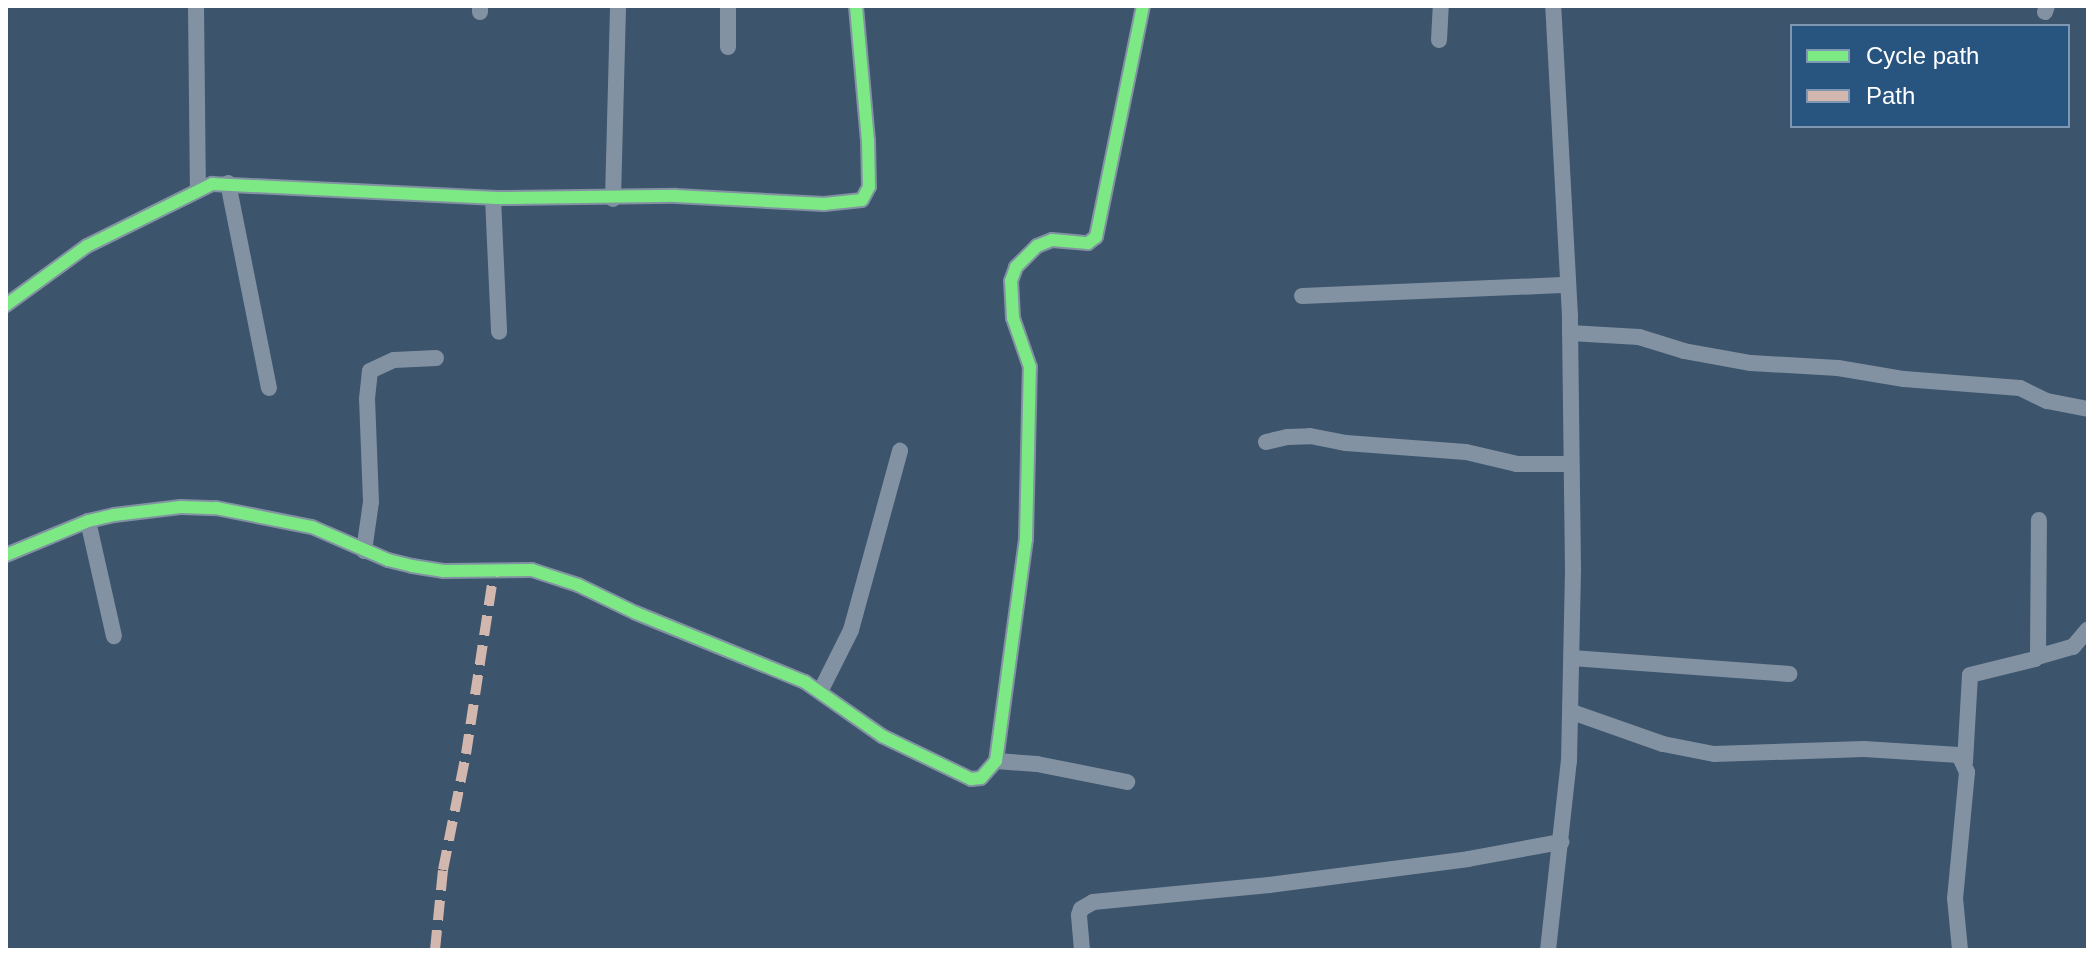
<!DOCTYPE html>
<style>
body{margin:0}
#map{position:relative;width:2094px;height:956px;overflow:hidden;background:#3c546c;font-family:Helvetica,sans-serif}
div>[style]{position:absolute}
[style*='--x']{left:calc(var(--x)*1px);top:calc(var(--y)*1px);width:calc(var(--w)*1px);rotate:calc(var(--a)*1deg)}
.minor>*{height:16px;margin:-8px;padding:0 8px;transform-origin:8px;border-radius:8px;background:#8292a2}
.quiet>*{height:10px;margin-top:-5px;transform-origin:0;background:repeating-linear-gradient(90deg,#d1b7ad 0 20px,transparent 0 30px)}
.cycleway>*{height:12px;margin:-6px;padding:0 6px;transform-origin:6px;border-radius:6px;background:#7ce984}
span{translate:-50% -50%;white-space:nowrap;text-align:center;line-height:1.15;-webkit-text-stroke:7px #285480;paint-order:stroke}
.frame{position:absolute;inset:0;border:8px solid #fff;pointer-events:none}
.legend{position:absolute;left:1790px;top:24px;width:280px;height:104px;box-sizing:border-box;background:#285480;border:2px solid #7e98b3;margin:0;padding:10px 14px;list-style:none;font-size:24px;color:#fff}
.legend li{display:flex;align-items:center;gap:16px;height:40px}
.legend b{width:40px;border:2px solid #7e98b3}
</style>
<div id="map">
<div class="minor">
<div style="--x:196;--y:6;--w:183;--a:89.4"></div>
<div style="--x:480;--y:6;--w:6;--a:90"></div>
<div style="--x:728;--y:6;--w:41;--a:90"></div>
<div style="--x:2045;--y:12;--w:6;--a:-72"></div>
<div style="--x:1439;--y:40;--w:34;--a:-87"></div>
<div style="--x:228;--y:183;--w:209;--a:78.7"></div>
<div style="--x:493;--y:198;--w:134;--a:87.4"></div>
<div style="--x:613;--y:199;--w:193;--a:-88.5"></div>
<div style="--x:1302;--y:296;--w:266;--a:-2.4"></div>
<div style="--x:6;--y:305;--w:100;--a:-36.1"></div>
<div style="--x:87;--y:246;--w:140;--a:-26.4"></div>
<div style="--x:212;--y:184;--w:290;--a:2.8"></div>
<div style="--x:502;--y:198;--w:174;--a:-0.7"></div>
<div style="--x:676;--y:196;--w:148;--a:3.1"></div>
<div style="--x:824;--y:204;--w:38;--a:-6"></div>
<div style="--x:862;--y:200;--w:15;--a:-62"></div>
<div style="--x:869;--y:187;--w:46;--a:-91.2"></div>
<div style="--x:868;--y:141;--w:136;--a:-95.1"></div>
<div style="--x:1570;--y:333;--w:69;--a:3.3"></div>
<div style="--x:1639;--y:337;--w:47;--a:17.3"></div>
<div style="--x:1684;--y:351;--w:68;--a:10.2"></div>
<div style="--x:1751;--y:363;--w:87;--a:3.3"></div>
<div style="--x:1838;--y:368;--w:67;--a:9.5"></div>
<div style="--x:1904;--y:379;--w:116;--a:4.4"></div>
<div style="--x:2020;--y:388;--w:30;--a:26"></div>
<div style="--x:2047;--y:401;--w:42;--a:11"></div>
<div style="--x:1266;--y:442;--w:22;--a:-13"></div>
<div style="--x:1287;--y:437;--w:23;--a:-2"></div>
<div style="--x:1310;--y:436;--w:37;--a:11"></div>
<div style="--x:1346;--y:443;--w:120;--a:4.3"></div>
<div style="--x:1466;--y:452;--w:52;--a:13.2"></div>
<div style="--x:1517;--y:464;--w:54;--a:0"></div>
<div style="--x:88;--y:521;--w:118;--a:77.3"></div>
<div style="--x:364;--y:551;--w:49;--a:-81.9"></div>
<div style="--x:371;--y:502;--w:103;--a:-92.2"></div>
<div style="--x:367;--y:399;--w:28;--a:-84"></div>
<div style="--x:370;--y:371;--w:26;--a:-25"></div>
<div style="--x:394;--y:360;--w:42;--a:-2.7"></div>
<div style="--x:6;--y:555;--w:89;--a:-22.5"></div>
<div style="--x:88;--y:521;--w:27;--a:-13"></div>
<div style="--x:114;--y:515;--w:67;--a:-6.8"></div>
<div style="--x:181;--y:507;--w:35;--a:2"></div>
<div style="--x:216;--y:508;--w:98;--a:11.2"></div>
<div style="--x:312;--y:527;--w:83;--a:23.5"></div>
<div style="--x:388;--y:560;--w:25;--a:14"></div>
<div style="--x:412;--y:566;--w:32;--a:9"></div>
<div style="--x:444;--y:571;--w:88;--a:-0.7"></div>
<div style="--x:532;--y:570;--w:48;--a:18.1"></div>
<div style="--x:578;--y:585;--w:64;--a:25.8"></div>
<div style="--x:636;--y:613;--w:183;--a:22.2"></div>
<div style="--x:805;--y:682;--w:94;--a:35"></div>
<div style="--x:882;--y:736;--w:99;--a:25.8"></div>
<div style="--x:971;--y:779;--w:10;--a:-6"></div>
<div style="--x:981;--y:778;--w:23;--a:-49"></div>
<div style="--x:996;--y:761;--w:224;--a:-82.3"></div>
<div style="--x:1026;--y:539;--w:172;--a:-88.7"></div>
<div style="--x:1030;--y:367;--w:52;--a:-109.1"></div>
<div style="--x:1013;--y:318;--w:37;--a:-93"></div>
<div style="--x:1011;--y:281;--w:15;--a:-70"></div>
<div style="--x:1016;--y:267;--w:30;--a:-45"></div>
<div style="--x:1037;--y:246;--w:16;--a:-22"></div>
<div style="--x:1052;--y:240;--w:36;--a:5"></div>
<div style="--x:1088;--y:243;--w:10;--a:-37"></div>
<div style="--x:1096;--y:237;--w:236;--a:-78.5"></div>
<div style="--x:2037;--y:657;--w:37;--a:-16"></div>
<div style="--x:2073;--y:647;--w:23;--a:-50"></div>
<div style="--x:1572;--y:658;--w:218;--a:4.2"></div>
<div style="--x:821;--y:690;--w:67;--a:-63.4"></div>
<div style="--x:851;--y:630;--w:186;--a:-74.7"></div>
<div style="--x:1572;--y:712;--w:96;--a:19.4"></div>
<div style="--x:1663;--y:744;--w:52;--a:11.1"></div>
<div style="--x:1714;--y:754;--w:150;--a:-1.9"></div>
<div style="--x:1864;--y:749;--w:95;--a:3.6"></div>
<div style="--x:1959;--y:755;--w:19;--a:65"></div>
<div style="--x:1967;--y:772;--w:127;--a:95.4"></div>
<div style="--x:1955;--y:898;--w:52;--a:84.5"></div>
<div style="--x:996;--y:761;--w:41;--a:4.2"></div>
<div style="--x:1037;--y:764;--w:92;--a:11.3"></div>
<div style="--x:1965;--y:762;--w:87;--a:-86.7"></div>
<div style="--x:1970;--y:675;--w:67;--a:-13.8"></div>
<div style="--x:2035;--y:659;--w:6;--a:-59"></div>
<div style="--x:2038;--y:654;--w:134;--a:-89.6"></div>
<div style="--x:1082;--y:950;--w:35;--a:-95"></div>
<div style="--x:1079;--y:915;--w:6;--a:-72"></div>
<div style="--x:1081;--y:909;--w:14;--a:-30"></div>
<div style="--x:1093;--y:902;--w:177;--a:-5.5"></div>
<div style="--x:1269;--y:885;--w:201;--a:-7.4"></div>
<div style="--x:1468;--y:859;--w:95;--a:-10.4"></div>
<div style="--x:1548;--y:950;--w:190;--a:-83.7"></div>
<div style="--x:1569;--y:761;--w:191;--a:-88.8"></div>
<div style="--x:1573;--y:570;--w:254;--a:-90.7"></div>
<div style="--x:1570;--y:316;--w:310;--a:-93.1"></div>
</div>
<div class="quiet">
<div style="--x:435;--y:950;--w:80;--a:-84.3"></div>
<div style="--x:443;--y:870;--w:118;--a:-78.8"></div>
<div style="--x:466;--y:754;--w:186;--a:-81.3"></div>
</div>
<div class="cycleway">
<div style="--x:6;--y:305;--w:100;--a:-36.1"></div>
<div style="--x:87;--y:246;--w:140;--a:-26.4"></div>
<div style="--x:212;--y:184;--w:290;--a:2.8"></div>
<div style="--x:502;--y:198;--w:174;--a:-0.7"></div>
<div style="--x:676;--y:196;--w:148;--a:3.1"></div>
<div style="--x:824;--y:204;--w:38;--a:-6"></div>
<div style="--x:862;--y:200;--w:15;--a:-62"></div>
<div style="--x:869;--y:187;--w:46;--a:-91.2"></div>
<div style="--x:868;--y:141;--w:136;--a:-95.1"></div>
<div style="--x:6;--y:555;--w:89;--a:-22.5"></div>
<div style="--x:88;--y:521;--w:27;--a:-13"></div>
<div style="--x:114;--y:515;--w:67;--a:-6.8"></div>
<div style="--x:181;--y:507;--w:35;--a:2"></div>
<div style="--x:216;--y:508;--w:98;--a:11.2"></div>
<div style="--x:312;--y:527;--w:83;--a:23.5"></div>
<div style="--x:388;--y:560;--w:25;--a:14"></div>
<div style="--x:412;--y:566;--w:32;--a:9"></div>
<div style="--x:444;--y:571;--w:88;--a:-0.7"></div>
<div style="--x:532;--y:570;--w:48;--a:18.1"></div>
<div style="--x:578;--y:585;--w:64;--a:25.8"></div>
<div style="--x:636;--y:613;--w:183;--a:22.2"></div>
<div style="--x:805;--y:682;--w:94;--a:35"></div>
<div style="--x:882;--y:736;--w:99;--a:25.8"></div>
<div style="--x:971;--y:779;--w:10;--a:-6"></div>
<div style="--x:981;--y:778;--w:23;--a:-49"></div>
<div style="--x:996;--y:761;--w:224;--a:-82.3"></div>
<div style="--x:1026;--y:539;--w:172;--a:-88.7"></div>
<div style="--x:1030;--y:367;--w:52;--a:-109.1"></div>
<div style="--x:1013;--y:318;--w:37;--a:-93"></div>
<div style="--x:1011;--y:281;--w:15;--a:-70"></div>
<div style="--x:1016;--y:267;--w:30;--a:-45"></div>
<div style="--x:1037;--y:246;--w:16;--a:-22"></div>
<div style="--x:1052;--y:240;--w:36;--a:5"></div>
<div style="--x:1088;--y:243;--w:10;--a:-37"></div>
<div style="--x:1096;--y:237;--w:236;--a:-78.5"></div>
</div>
<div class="frame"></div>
<ul class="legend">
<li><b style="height:10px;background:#7ce984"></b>Cycle path</li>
<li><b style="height:10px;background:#d1b7ad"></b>Path</li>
</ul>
</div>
